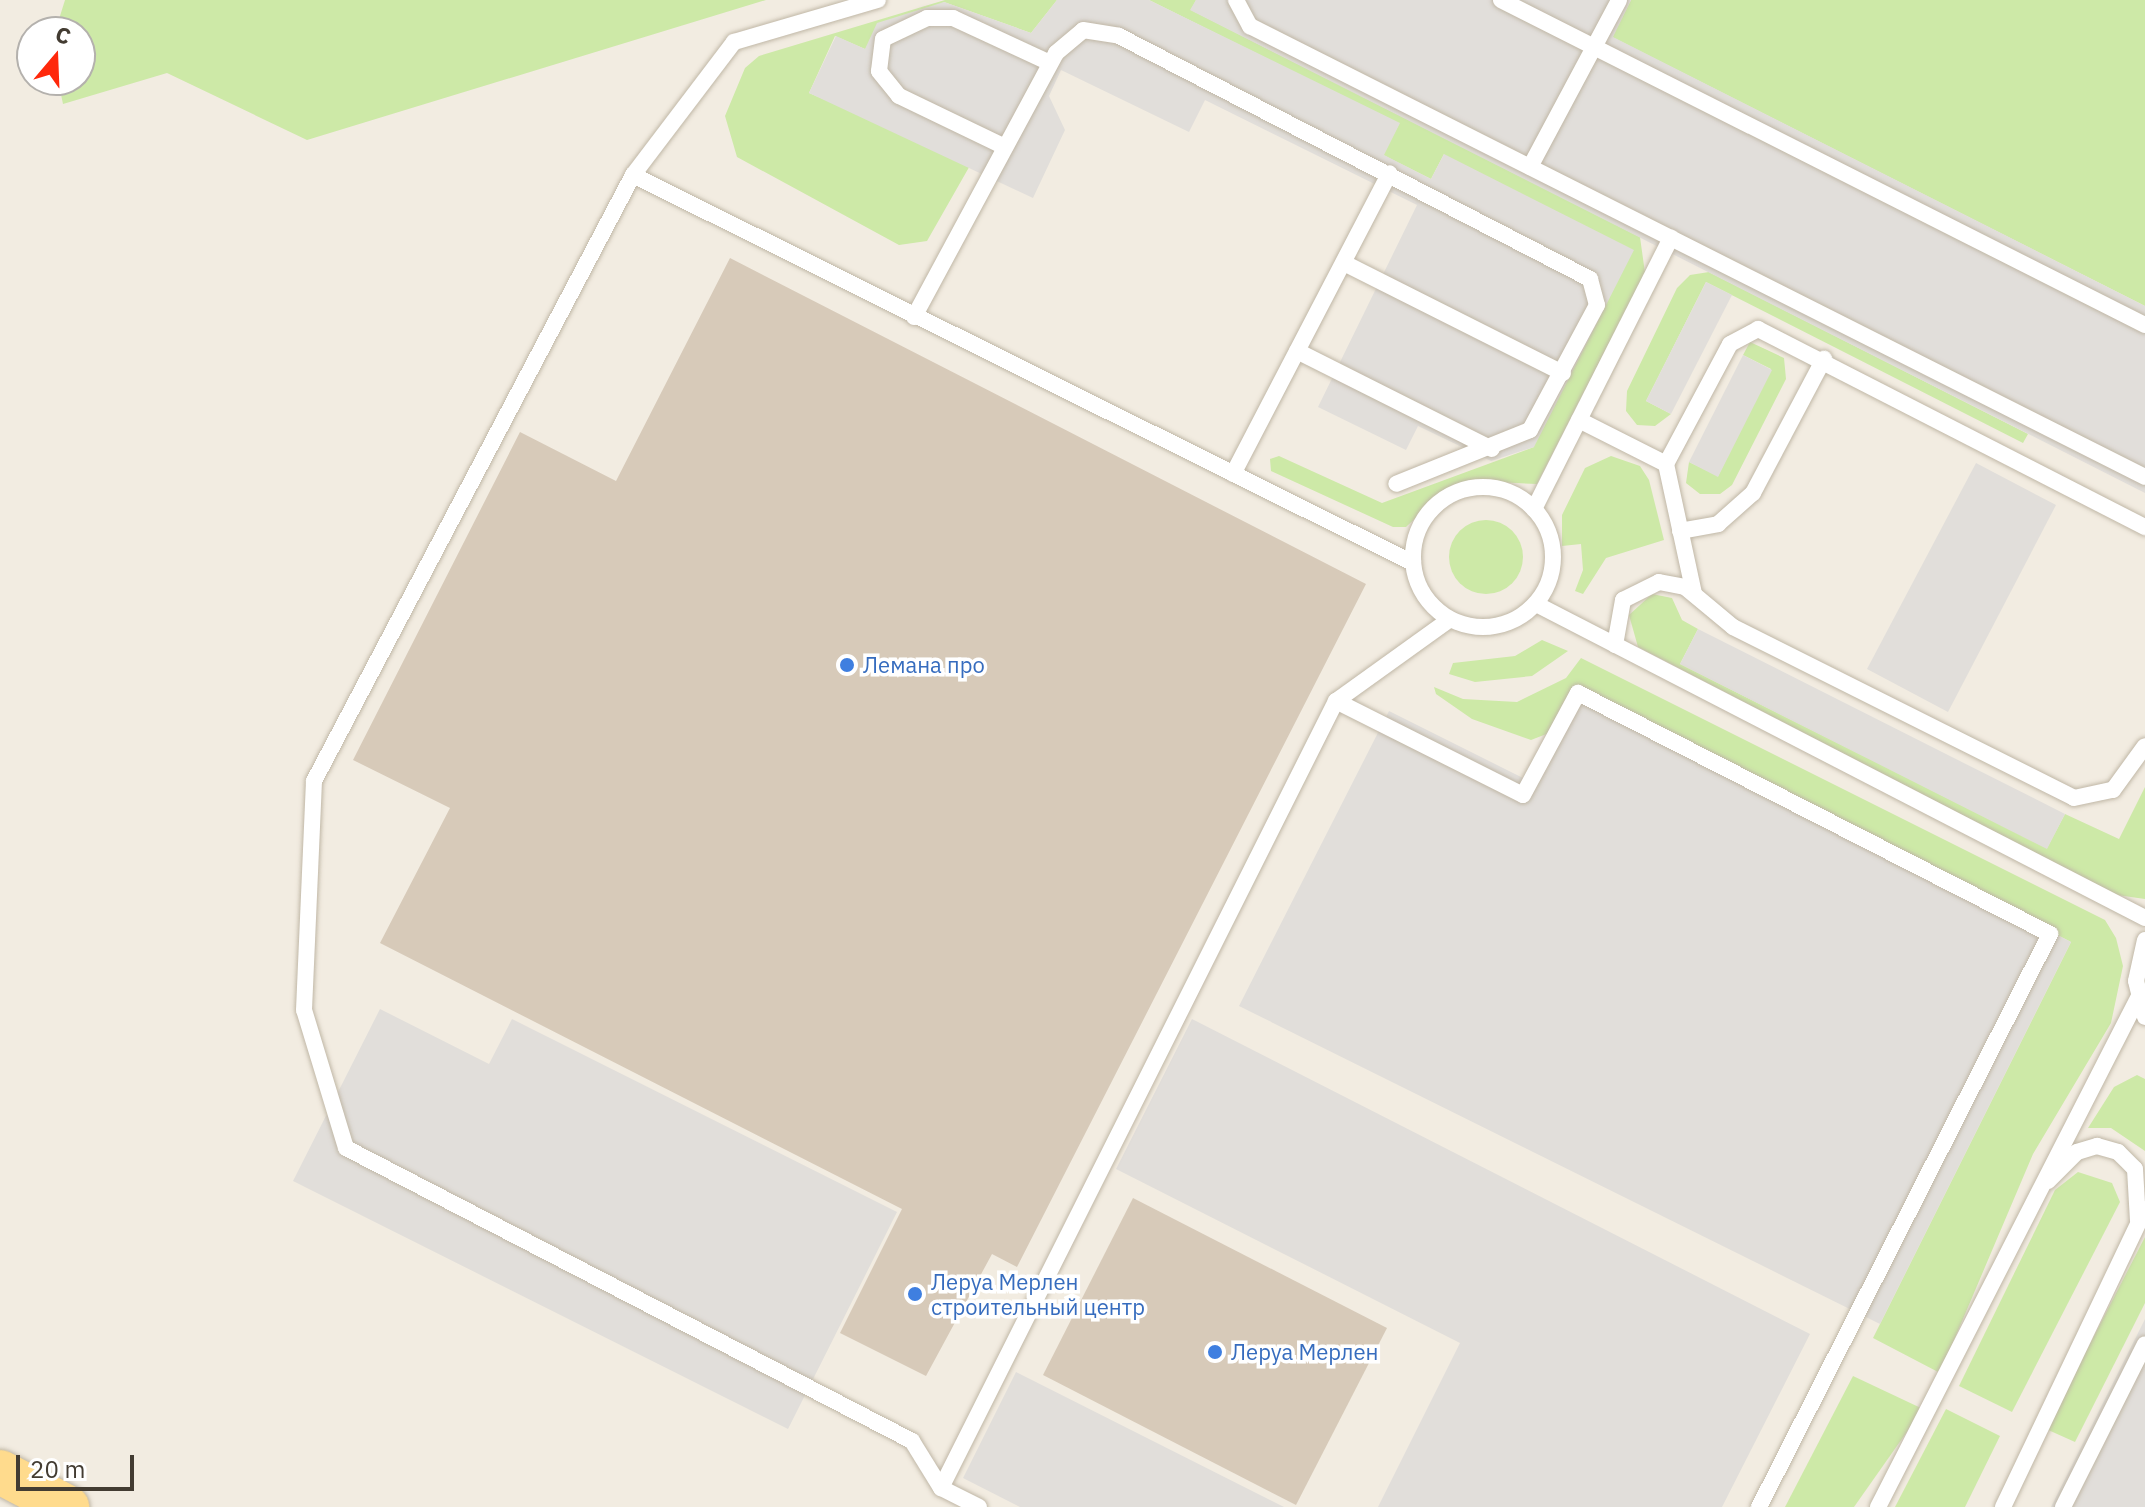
<!DOCTYPE html>
<meta charset="utf-8">
<style>
body{margin:0}
#map{position:relative;width:2145px;height:1507px;overflow:hidden;background:#f2ece1;font-family:"IBM Plex Sans",sans-serif}
div>[style]{position:absolute}
[style*='--x']{left:calc(var(--x)*1px);top:calc(var(--y)*1px);width:calc(var(--w)*1px);rotate:calc(var(--a)*1deg)}
.green>*{inset:0;background:#cde9a7}
.round{border-radius:50%}
.parking>*{inset:0;background:#e1deda}
.building>*{inset:0;background:#d7cab9}
.roads{filter:drop-shadow(0 0 2px #c0b7a6) drop-shadow(0 0 2px #c0b7a6)}
.lane>*{height:16px;margin:-8px;padding:0 8px;transform-origin:8px;border-radius:8px;background:#fff}
.lane>.ring{margin:-8px;padding:0;box-sizing:content-box;background:none;border:16px solid #fff;border-radius:50%}
.primary>*{height:44px;margin:-22px;padding:0 22px;transform-origin:22px;border-radius:22px;background:#ffdb8d}
.dots>*{width:22px;height:22px;translate:-50% -50%;box-sizing:border-box;border:4px solid #fff;border-radius:50%}
span{translate:-50% -50%;white-space:nowrap;text-align:center;line-height:1.15;-webkit-text-stroke:7px #fff;paint-order:stroke}
.shop-label{font-size:22px;color:#366cbe}
.left{translate:0 -50%;text-align:left}
.north{position:absolute;left:16px;top:16px;width:80px;height:80px;box-sizing:border-box;background:#fff;border:2px solid #b4b1ad;border-radius:50%;rotate:19deg;font-size:22px;font-weight:700;line-height:32px;text-align:center;color:#433c32}
.north::after{content:'';display:block;margin:auto;width:28px;height:36px;background:#ff280b;clip-path:polygon(50% 0,100% 100%,50% 72%,0 100%)}
.scale{position:absolute;left:16px;top:1455px;width:118px;height:36px;box-sizing:border-box;border:4px solid #433c32;border-top:0;padding-left:10px;font-size:24px;line-height:28px;white-space:nowrap;color:#433c32;-webkit-text-stroke:6px #fff;paint-order:stroke}
</style>
<div id="map">
<div class="green">
<div style="clip-path:polygon(65px 0,766px 0,307px 140px,167px 73px,63px 104px,58px 80px,80px 80px,80px 32px,55px 32px)"></div>
<div style="clip-path:polygon(945px 0,1057px 0,1031px 33px,944px 2px,865px 49px,835px 36px,809px 93px,972px 162px,927px 241px,899px 245px,737px 157px,725px 116px,745px 68px,759px 56px)"></div>
<div style="clip-path:polygon(1149px 0,1196px 0,1191px 10px,1640px 237px,1645px 273px,1537px 484px,1473px 481px,1439px 496px,1406px 527px,1393px 527px,1271px 471px,1270px 459px,1279px 456px,1382px 503px,1534px 447px,1444px 154px,1431px 179px,1383px 155px,1399px 124px)"></div>
<div style="clip-path:polygon(1631px 0,2145px 0,2145px 306px,1612px 37px)"></div>
<div style="clip-path:polygon(1709px 272px,2028px 434px,2023px 443px,1706px 282px,1646px 401px,1671px 414px,1655px 426px,1637px 425px,1626px 411px,1627px 391px,1677px 288px,1690px 275px)"></div>
<div style="clip-path:polygon(1750px 342px,1784px 358px,1786px 379px,1732px 485px,1720px 494px,1700px 494px,1686px 483px,1689px 462px,1718px 476px,1771px 369px,1743px 355px)"></div>
<div style="clip-path:polygon(1611px 456px,1640px 466px,1649px 480px,1664px 540px,1606px 558px,1583px 594px,1575px 591px,1583px 570px,1581px 544px,1562px 546px,1562px 515px,1585px 468px)"></div>
<div class="round" style="left:1449px;top:520px;width:74px;height:74px"></div>
<div style="clip-path:polygon(1652px 594px,1672px 598px,1682px 620px,1698px 629px,1680px 664px,2047px 848px,2065px 814px,2119px 839px,2145px 787px,2145px 899px,2117px 895px,1638px 647px,1629px 615px)"></div>
<div style="clip-path:polygon(1542px 640px,1568px 651px,1532px 676px,1475px 682px,1449px 674px,1453px 663px,1515px 656px)"></div>
<div style="clip-path:polygon(1581px 658px,2105px 920px,2116px 938px,2123px 966px,2111px 1023px,2033px 1154px,1940px 1373px,1873px 1338px,2071px 942px,1573px 686px,1549px 733px,1531px 740px,1472px 719px,1436px 694px,1434px 687px,1463px 699px,1517px 702px,1566px 678px)"></div>
<div style="clip-path:polygon(2137px 1075px,2145px 1079px,2145px 1151px,2111px 1128px,2088px 1128px,2114px 1087px)"></div>
<div style="clip-path:polygon(2078px 1172px,2112px 1183px,2120px 1202px,2012px 1412px,1959px 1386px,2055px 1190px)"></div>
<div style="clip-path:polygon(2145px 1237px,2145px 1303px,2075px 1442px,2046px 1429px)"></div>
<div style="clip-path:polygon(1853px 1376px,1923px 1409px,1854px 1507px,1785px 1507px)"></div>
<div style="clip-path:polygon(1946px 1409px,2000px 1436px,1965px 1507px,1895px 1507px)"></div>
</div>
<div class="parking">
<div style="clip-path:polygon(1057px 0,1149px 0,1400px 123px,1384px 155px,1431px 179px,1444px 154px,1634px 250px,1534px 447px,1491px 461px,1418px 426px,1406px 450px,1318px 407px,1417px 205px,1205px 100px,1189px 132px,1061px 70px,1049px 96px,1065px 130px,1033px 198px,809px 93px,836px 36px,865px 49px,877px 23px,944px 2px,1031px 33px)"></div>
<div style="clip-path:polygon(1196px 0,1631px 0,1613px 37px,2145px 306px,2145px 493px,1190px 10px)"></div>
<div style="clip-path:polygon(1706px 282px,1732px 295px,1671px 414px,1646px 401px)"></div>
<div style="clip-path:polygon(1743px 355px,1772px 370px,1718px 477px,1689px 462px)"></div>
<div style="clip-path:polygon(1976px 463px,2056px 505px,1948px 712px,1867px 669px)"></div>
<div style="clip-path:polygon(1698px 629px,2065px 814px,2047px 849px,1680px 664px)"></div>
<div style="clip-path:polygon(1574px 686px,2071px 942px,1880px 1324px,1239px 1006px,1389px 711px,1525px 779px)"></div>
<div style="clip-path:polygon(380px 1009px,489px 1064px,512px 1019px,897px 1212px,788px 1429px,293px 1181px)"></div>
<div style="clip-path:polygon(1192px 1019px,1810px 1334px,1722px 1507px,1378px 1507px,1460px 1343px,1116px 1169px)"></div>
<div style="clip-path:polygon(2145px 1319px,2145px 1507px,2051px 1507px)"></div>
<div style="clip-path:polygon(1016px 1372px,1284px 1507px,1020px 1507px,963px 1478px)"></div>
</div>
<div class="building">
<div style="clip-path:polygon(730px 258px,1366px 584px,1017px 1267px,992px 1254px,926px 1376px,840px 1333px,902px 1209px,380px 943px,450px 808px,353px 760px,520px 432px,616px 481px)"></div>
<div style="clip-path:polygon(1133px 1198px,1387px 1328px,1296px 1505px,1043px 1375px)"></div>
</div>
<div class="roads">
<div class="lane">
<div style="--x:1236;--y:0;--w:30;--a:62"></div>
<div style="--x:1250;--y:26;--w:1002;--a:26.74"></div>
<div style="--x:1501;--y:0;--w:721;--a:26.78"></div>
<div style="--x:1005;--y:147;--w:118;--a:-154.3"></div>
<div style="--x:899;--y:96;--w:32;--a:-129"></div>
<div style="--x:879;--y:71;--w:32;--a:-83"></div>
<div style="--x:883;--y:39;--w:49;--a:-25.5"></div>
<div style="--x:927;--y:18;--w:26;--a:0"></div>
<div style="--x:953;--y:18;--w:107;--a:24.9"></div>
<div style="--x:1530;--y:167;--w:189;--a:-61.9"></div>
<div style="--x:633;--y:175;--w:167;--a:-52.8"></div>
<div style="--x:734;--y:42;--w:150;--a:-16.3"></div>
<div style="--x:1344;--y:263;--w:245;--a:26.7"></div>
<div style="--x:914;--y:317;--w:300;--a:-61.7"></div>
<div style="--x:1056;--y:53;--w:35;--a:-40"></div>
<div style="--x:1083;--y:30;--w:36;--a:9"></div>
<div style="--x:1119;--y:36;--w:530;--a:27.29"></div>
<div style="--x:1590;--y:279;--w:27;--a:75"></div>
<div style="--x:1597;--y:305;--w:142;--a:118.2"></div>
<div style="--x:1530;--y:430;--w:144;--a:158.1"></div>
<div style="--x:1297;--y:351;--w:218;--a:26.7"></div>
<div style="--x:1579;--y:420;--w:97;--a:26.8"></div>
<div style="--x:1666;--y:464;--w:132;--a:77.8"></div>
<div style="--x:1666;--y:464;--w:136;--a:-61.9"></div>
<div style="--x:1730;--y:344;--w:32;--a:-28"></div>
<div style="--x:1758;--y:329;--w:435;--a:27.1"></div>
<div style="--x:1233;--y:474;--w:339;--a:-62.5"></div>
<div class="ring" style="left:1413px;top:487px;width:124px;height:124px"></div>
<div style="--x:1534;--y:509;--w:304;--a:-63.2"></div>
<div style="--x:1680;--y:531;--w:39;--a:-10"></div>
<div style="--x:1718;--y:524;--w:47;--a:-41.5"></div>
<div style="--x:1753;--y:493;--w:152;--a:-62.1"></div>
<div style="--x:1536;--y:604;--w:685;--a:27.28"></div>
<div style="--x:1615;--y:645;--w:46;--a:-79.9"></div>
<div style="--x:1623;--y:600;--w:40;--a:-26.6"></div>
<div style="--x:1659;--y:582;--w:26;--a:11"></div>
<div style="--x:1685;--y:587;--w:62;--a:39.8"></div>
<div style="--x:1733;--y:627;--w:381;--a:26.6"></div>
<div style="--x:2074;--y:798;--w:40;--a:-12"></div>
<div style="--x:2113;--y:790;--w:54;--a:-54"></div>
<div style="--x:1336;--y:701;--w:209;--a:26.7"></div>
<div style="--x:1523;--y:795;--w:116;--a:-61.7"></div>
<div style="--x:1578;--y:693;--w:530;--a:27.05"></div>
<div style="--x:2050;--y:934;--w:643;--a:116.92"></div>
<div style="--x:2145;--y:940;--w:42;--a:102.4"></div>
<div style="--x:2136;--y:981;--w:37;--a:76"></div>
<div style="--x:2048;--y:1181;--w:41;--a:-45"></div>
<div style="--x:2077;--y:1152;--w:21;--a:-17"></div>
<div style="--x:2097;--y:1146;--w:22;--a:16"></div>
<div style="--x:2118;--y:1152;--w:24;--a:45"></div>
<div style="--x:2135;--y:1169;--w:52;--a:86.7"></div>
<div style="--x:941;--y:1488;--w:881;--a:-63.35"></div>
<div style="--x:1336;--y:701;--w:140;--a:-35.7"></div>
<div style="--x:979;--y:1507;--w:42;--a:-153.4"></div>
<div style="--x:941;--y:1488;--w:55;--a:-121.7"></div>
<div style="--x:912;--y:1441;--w:637;--a:-152.63"></div>
<div style="--x:346;--y:1148;--w:144;--a:-106.9"></div>
<div style="--x:304;--y:1010;--w:229;--a:-87.5"></div>
<div style="--x:314;--y:781;--w:685;--a:-62.24"></div>
<div style="--x:633;--y:175;--w:871;--a:26.45"></div>
<div style="--x:1878;--y:1507;--w:574;--a:-62.94"></div>
<div style="--x:2003;--y:1507;--w:330;--a:-64.5"></div>
<div style="--x:2063;--y:1507;--w:182;--a:-63.3"></div>
</div>
<div class="primary">
<div style="--x:0;--y:1472;--w:76;--a:27.6"></div>
</div>
</div>
<div class="dots">
<div style="left:847px;top:665px;background:#3f7fe0"></div>
<div style="left:915px;top:1294px;background:#3f7fe0"></div>
<div style="left:1215px;top:1352px;background:#3f7fe0"></div>
</div>
<div class="shop-label">
<span class="left" style="left:863px;top:665px">Лемана про</span>
<span class="left" style="left:931px;top:1294px">Леруа Мерлен<br>строительный центр</span>
<span class="left" style="left:1231px;top:1352px">Леруа Мерлен</span>
</div>
<div class="north">С</div>
<div class="scale">20 m</div>
</div>
